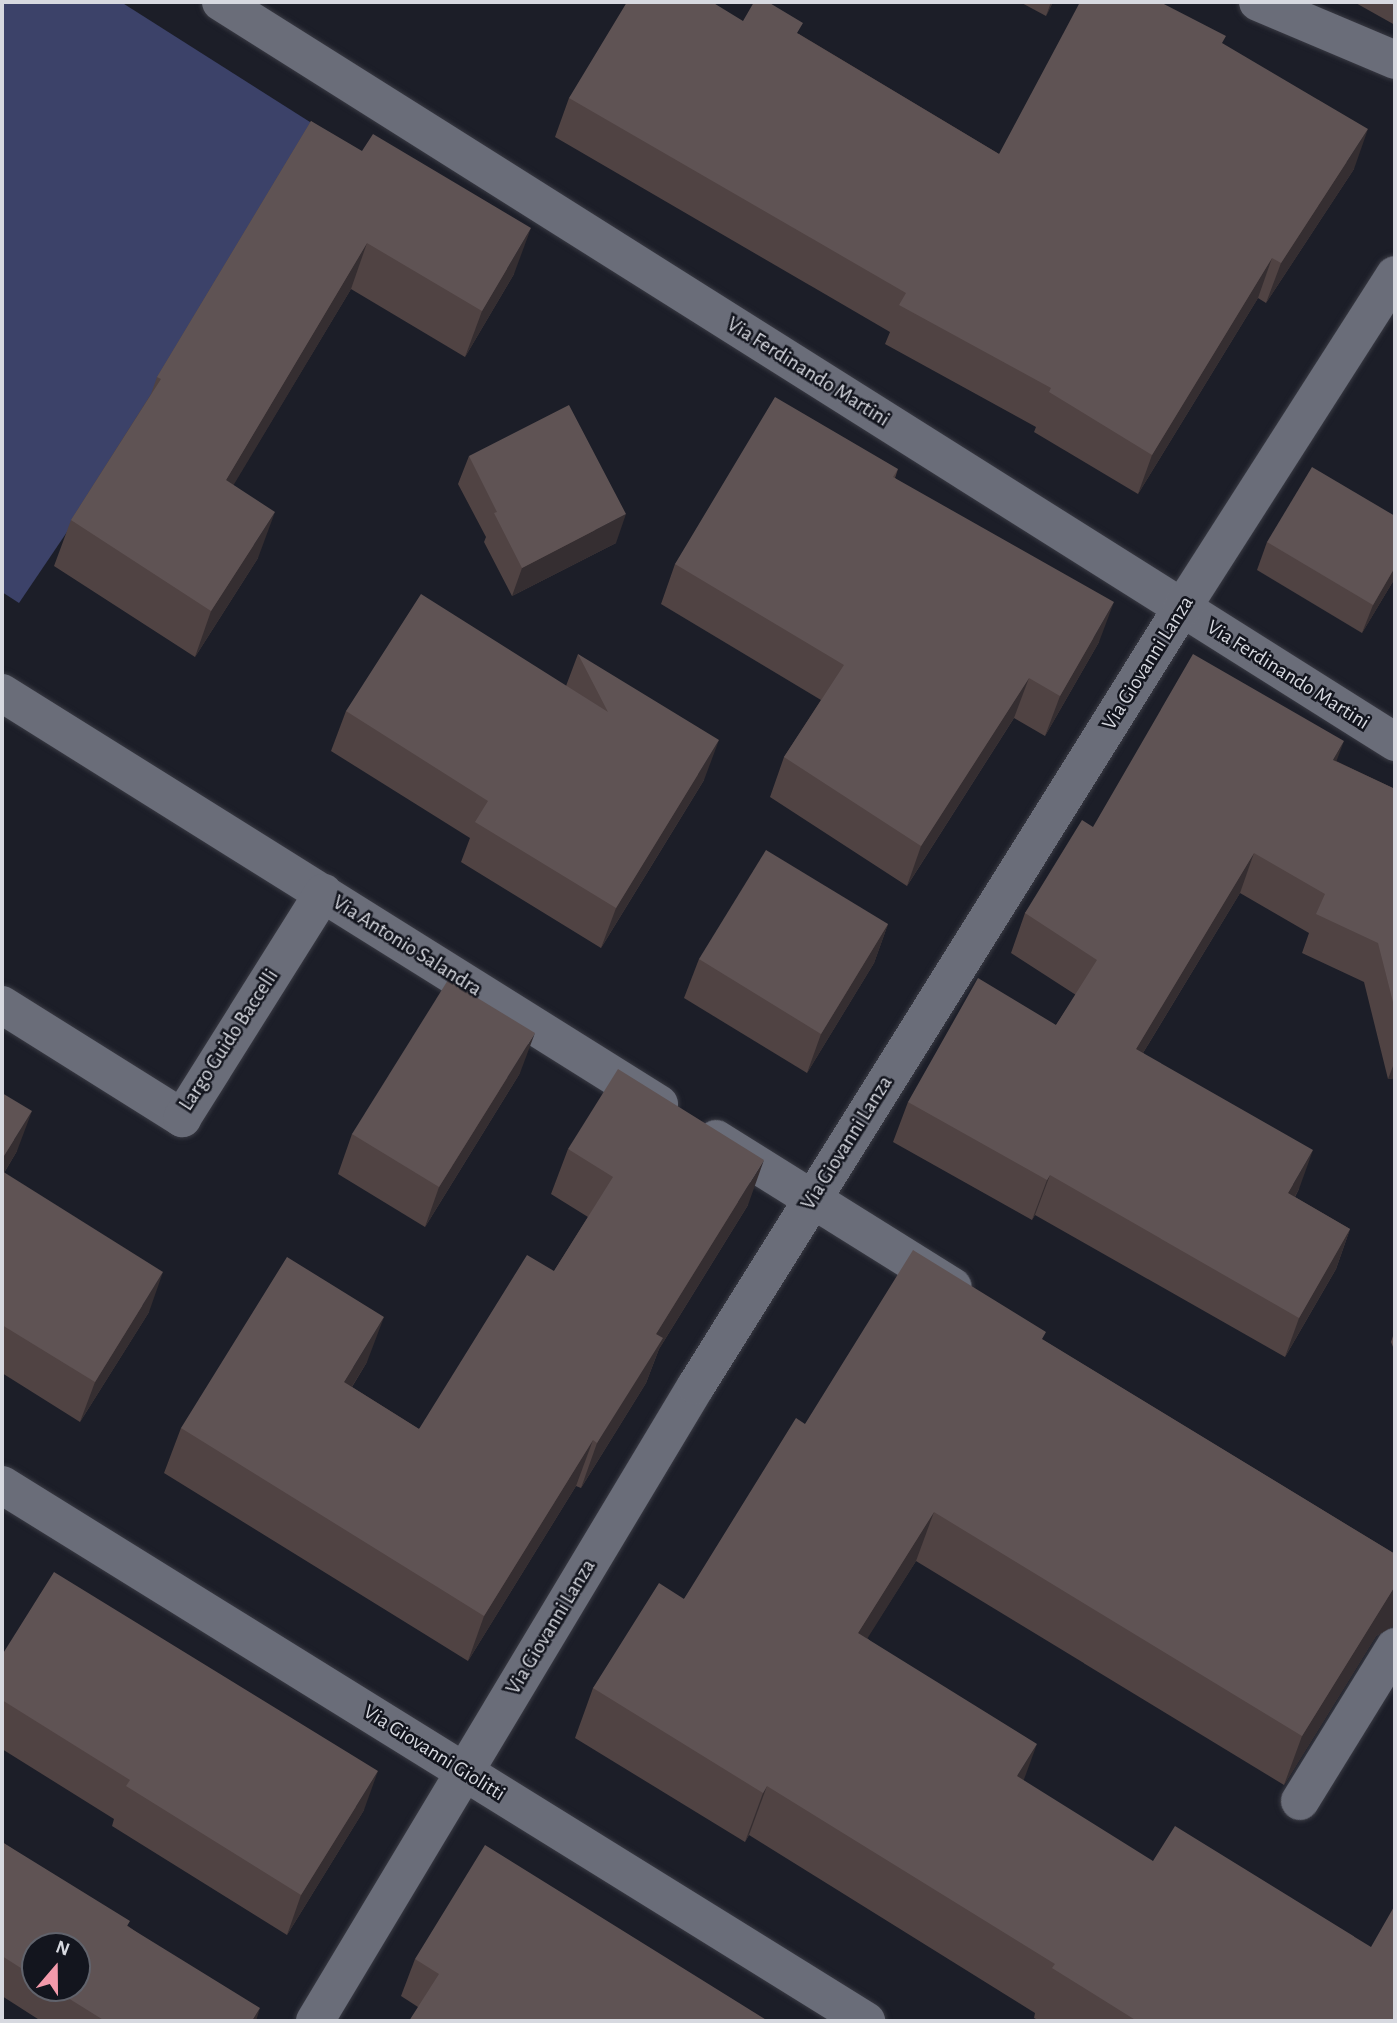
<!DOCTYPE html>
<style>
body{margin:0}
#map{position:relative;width:1397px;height:2023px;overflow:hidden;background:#1c1e28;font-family:"Alegreya Sans",sans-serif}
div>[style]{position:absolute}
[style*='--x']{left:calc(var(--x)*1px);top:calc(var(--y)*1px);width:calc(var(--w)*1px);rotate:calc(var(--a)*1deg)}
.green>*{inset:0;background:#3c4269}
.roads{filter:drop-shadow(0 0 2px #393a43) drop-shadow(0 0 2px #393a43)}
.minor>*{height:38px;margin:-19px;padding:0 19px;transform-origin:19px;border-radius:19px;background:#6a6d79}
.wall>*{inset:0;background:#504343}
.shaded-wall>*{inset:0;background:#352e31}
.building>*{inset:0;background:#5f5354}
span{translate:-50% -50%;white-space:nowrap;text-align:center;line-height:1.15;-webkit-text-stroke:5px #13151e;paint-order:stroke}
.street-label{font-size:21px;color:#d7d9e0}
.frame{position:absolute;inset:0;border:4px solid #d7d9e0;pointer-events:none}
.north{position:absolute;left:21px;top:1932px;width:70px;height:70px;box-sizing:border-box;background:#13151e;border:2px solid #61636c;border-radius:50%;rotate:20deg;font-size:19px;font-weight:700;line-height:28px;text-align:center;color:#d7d9e0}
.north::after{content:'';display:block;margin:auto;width:24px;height:32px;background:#f39aab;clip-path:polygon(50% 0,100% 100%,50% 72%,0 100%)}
</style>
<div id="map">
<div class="green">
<div style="clip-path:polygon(2px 2px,121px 2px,321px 129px,140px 424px,19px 603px,2px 592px)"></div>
</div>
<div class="roads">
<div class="minor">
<div style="--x:221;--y:2;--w:1388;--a:32.22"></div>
<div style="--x:1258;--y:2;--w:149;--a:22.9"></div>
<div style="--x:2;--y:693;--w:775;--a:32.03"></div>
<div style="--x:2;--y:1005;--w:213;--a:32.1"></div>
<div style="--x:182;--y:1118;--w:266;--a:-57.9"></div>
<div style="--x:716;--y:1139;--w:279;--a:32"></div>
<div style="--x:2;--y:1485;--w:1017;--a:31.81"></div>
<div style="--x:1300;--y:1801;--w:181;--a:-58.3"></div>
<div style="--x:315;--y:2021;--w:741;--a:-59.04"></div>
<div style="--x:696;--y:1386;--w:917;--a:-58.01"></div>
<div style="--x:1182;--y:608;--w:395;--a:-57.4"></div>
</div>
</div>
<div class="wall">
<div style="clip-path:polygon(1020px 2px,1053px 2px,1046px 16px)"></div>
<div style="clip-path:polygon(1354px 2px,1395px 2px,1395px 25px)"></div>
<div style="clip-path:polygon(743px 21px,799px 34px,999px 154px,1223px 44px,1354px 169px,1266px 303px,1258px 298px,1138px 494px,1034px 432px,1036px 427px,885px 344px,890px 332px,555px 137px,569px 98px)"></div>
<div style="clip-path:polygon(311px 121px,514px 274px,465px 357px,351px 289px,233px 485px,258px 558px,195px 657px,54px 566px,71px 520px,151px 394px,157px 377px)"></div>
<div style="clip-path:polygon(469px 456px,616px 543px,512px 596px,484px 542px,486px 537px,458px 484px)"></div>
<div style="clip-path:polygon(898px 469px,895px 478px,1099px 642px,1045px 736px,1014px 718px,907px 886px,770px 797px,784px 757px,821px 700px,661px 604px,675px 564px)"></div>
<div style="clip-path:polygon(1395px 516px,1395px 578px,1362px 633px,1257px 570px,1267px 542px)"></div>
<div style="clip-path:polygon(578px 654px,704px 780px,601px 948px,461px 862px,470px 838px,331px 751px,346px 711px,566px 686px)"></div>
<div style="clip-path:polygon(1336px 761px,1395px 789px,1395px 1078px,1388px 1079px,1364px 982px,1302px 953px,1309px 933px,1240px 893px,1143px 1053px,1299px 1189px,1295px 1197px,1350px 1229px,1336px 1269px,1285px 1357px,1035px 1215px,1032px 1220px,893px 1142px,908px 1102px,1056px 1025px,1076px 995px,1011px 953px,1025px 913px,1093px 827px)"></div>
<div style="clip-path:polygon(888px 924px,874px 963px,807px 1073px,684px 998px,699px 959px)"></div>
<div style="clip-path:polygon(520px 1073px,425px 1227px,338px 1174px,352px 1134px)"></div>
<div style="clip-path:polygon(2px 1093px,17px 1151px,4px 1173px,149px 1312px,80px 1422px,2px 1373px)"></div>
<div style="clip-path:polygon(568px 1149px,748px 1205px,659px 1349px,646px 1383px,581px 1488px,576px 1486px,468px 1661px,164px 1473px,181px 1428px,367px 1362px,352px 1387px,419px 1429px,554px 1271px,588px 1217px,551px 1194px)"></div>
<div style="clip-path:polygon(1395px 1330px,1395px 1352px,1391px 1342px)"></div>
<div style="clip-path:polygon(1043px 1340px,1395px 1554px,1395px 1621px,1393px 1626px,1376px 1636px,1284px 1785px,916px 1561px,867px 1638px,1024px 1781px,1395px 2021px,1040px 2021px,1034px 2018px,1035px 2013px,749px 1835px,745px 1842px,575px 1738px,593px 1688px,684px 1599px,805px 1424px)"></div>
<div style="clip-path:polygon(2px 1655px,364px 1810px,287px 1935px,112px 1826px,114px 1819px,2px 1749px)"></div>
<div style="clip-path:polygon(evenodd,2px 1842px,128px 1926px,256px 2021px,41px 2021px,2px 1996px,2px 1842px,35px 1946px,77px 1988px,35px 1988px,35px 1946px)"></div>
<div style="clip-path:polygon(415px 1959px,768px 2021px,418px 2007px,401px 1996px)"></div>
</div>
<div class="shaded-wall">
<div style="clip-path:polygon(1051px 2px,1053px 2px,1046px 16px)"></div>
<div style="clip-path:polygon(1368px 129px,1354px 169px,1266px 303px,1281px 263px)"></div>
<div style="clip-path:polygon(531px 228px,514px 274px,465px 357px,482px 311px)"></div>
<div style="clip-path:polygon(367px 243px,351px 289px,209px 526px,226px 480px)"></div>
<div style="clip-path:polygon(1272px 258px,1258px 298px,1138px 494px,1152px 455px)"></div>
<div style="clip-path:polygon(275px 512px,258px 558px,195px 657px,211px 611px)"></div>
<div style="clip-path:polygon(626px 514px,616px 543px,512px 596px,522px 568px)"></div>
<div style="clip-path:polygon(1395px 567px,1395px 578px,1362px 633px,1373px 605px)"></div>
<div style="clip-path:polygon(1114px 602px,1099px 642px,1045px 736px,1060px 696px)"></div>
<div style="clip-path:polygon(1029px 678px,1014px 718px,907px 886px,921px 846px)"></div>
<div style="clip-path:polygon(719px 740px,704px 780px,601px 948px,616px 908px)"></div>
<div style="clip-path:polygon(1344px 741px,1329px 781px,1333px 760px)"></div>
<div style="clip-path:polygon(1254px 853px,1240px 893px,1121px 1089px,1136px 1049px)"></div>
<div style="clip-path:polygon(888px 924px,874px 963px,807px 1073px,821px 1034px)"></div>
<div style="clip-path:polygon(535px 1033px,520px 1073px,425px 1227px,439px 1187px)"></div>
<div style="clip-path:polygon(1395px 1061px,1395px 1078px,1388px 1079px)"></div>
<div style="clip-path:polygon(32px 1111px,17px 1151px,2px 1176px,2px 1159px)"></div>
<div style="clip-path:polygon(1313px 1150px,1299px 1189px,1274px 1233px,1288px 1193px)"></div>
<div style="clip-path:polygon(764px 1160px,748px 1205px,659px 1349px,646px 1383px,581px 1488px,597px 1443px,656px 1334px)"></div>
<div style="clip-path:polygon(1050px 1175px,1035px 1215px,1032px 1220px,1047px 1180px)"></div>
<div style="clip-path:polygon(1350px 1229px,1336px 1269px,1285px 1357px,1299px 1318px)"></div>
<div style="clip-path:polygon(163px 1272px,149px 1312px,80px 1422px,95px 1382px)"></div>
<div style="clip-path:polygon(384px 1317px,367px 1362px,327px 1427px,344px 1382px)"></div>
<div style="clip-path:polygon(593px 1440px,576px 1486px,468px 1661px,484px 1616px)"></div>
<div style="clip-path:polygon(934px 1512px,916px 1561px,840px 1682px,858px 1633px)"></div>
<div style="clip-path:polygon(1395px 1586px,1395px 1621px,1393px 1626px,1376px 1636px,1284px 1785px,1302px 1736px)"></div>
<div style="clip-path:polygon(1037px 1744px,1019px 1793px,1017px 1776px)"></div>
<div style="clip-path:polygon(378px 1771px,364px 1810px,287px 1935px,301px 1895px)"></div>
<div style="clip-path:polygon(767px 1786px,749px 1835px,745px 1842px,763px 1793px)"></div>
<div style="clip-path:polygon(260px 2008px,256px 2021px,252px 2021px)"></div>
</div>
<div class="building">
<div style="clip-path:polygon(627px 2px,712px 2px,743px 21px,754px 2px,768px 2px,803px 23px,797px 33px,999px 154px,1080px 2px,1160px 2px,1226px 36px,1222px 43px,1368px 129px,1281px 263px,1272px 258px,1152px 455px,1049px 392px,1051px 388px,899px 305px,906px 293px,569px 98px)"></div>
<div style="clip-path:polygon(311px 121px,362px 151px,373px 134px,531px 228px,482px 311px,367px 243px,226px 480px,275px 512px,211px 611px,71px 520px,161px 379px,157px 377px)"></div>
<div style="clip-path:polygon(775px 397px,898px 469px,893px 477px,1114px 602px,1060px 696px,1029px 678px,921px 846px,784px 757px,844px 665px,675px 564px)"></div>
<div style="clip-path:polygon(569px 405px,626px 514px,522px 568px,494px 513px,497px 512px,469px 456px)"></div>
<div style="clip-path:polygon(1312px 467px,1395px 516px,1395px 567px,1373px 605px,1267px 542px)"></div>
<div style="clip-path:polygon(421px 594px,608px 712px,578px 654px,719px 740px,616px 908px,475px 822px,488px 801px,346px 711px)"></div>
<div style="clip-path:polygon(1193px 654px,1344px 741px,1333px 760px,1395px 789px,1395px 1010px,1378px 943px,1316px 914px,1325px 894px,1254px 853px,1136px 1049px,1313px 1150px,1288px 1193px,1350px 1229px,1299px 1318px,1050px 1175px,1047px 1180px,908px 1102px,978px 978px,1056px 1025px,1097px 960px,1025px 913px,1082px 820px,1093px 827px)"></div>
<div style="clip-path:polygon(766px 850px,888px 924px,821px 1034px,699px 959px)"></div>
<div style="clip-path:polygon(448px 980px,535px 1033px,439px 1187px,352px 1134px)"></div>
<div style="clip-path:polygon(618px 1069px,764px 1160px,656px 1334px,663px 1338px,597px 1443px,593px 1440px,484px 1616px,181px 1428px,287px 1257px,384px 1317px,344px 1382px,419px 1429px,527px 1255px,554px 1271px,613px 1177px,568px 1149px)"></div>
<div style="clip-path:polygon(2px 1093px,32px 1111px,2px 1159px)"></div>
<div style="clip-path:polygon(2px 1171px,163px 1272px,95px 1382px,2px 1325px)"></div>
<div style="clip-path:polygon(913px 1250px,1046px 1332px,1042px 1339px,1395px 1554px,1395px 1586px,1302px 1736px,934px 1512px,858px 1633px,1037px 1744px,1017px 1776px,1153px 1861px,1175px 1826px,1371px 1947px,1395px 1905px,1395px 2021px,1137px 2021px,1052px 1968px,1055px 1964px,767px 1786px,763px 1793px,593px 1688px,659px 1583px,684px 1599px,796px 1418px,805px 1424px)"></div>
<div style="clip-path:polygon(54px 1572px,378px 1771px,301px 1895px,126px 1786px,130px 1780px,2px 1700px,2px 1655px)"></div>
<div style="clip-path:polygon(2px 1842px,130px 1921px,127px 1926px,260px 2008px,252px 2021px,105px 2021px,52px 1988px,77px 1988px,77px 1946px,35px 1946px,35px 1977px,2px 1956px)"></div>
<div style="clip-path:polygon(485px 1845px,768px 2021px,409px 2021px,439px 1974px,415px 1959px)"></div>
</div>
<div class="street-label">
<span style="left:808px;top:372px;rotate:32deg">Via Ferdinando Martini</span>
<span style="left:1148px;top:663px;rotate:-58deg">Via Giovanni Lanza</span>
<span style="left:1288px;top:675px;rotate:32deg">Via Ferdinando Martini</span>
<span style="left:407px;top:946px;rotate:32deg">Via Antonio Salandra</span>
<span style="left:229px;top:1040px;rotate:-57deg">Largo Guido Baccelli</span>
<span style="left:847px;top:1143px;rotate:-58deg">Via Giovanni Lanza</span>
<span style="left:551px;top:1627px;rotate:-59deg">Via Giovanni Lanza</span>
<span style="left:434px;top:1753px;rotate:32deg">Via Giovanni Giolitti</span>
</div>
<div class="frame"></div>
<div class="north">N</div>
</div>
